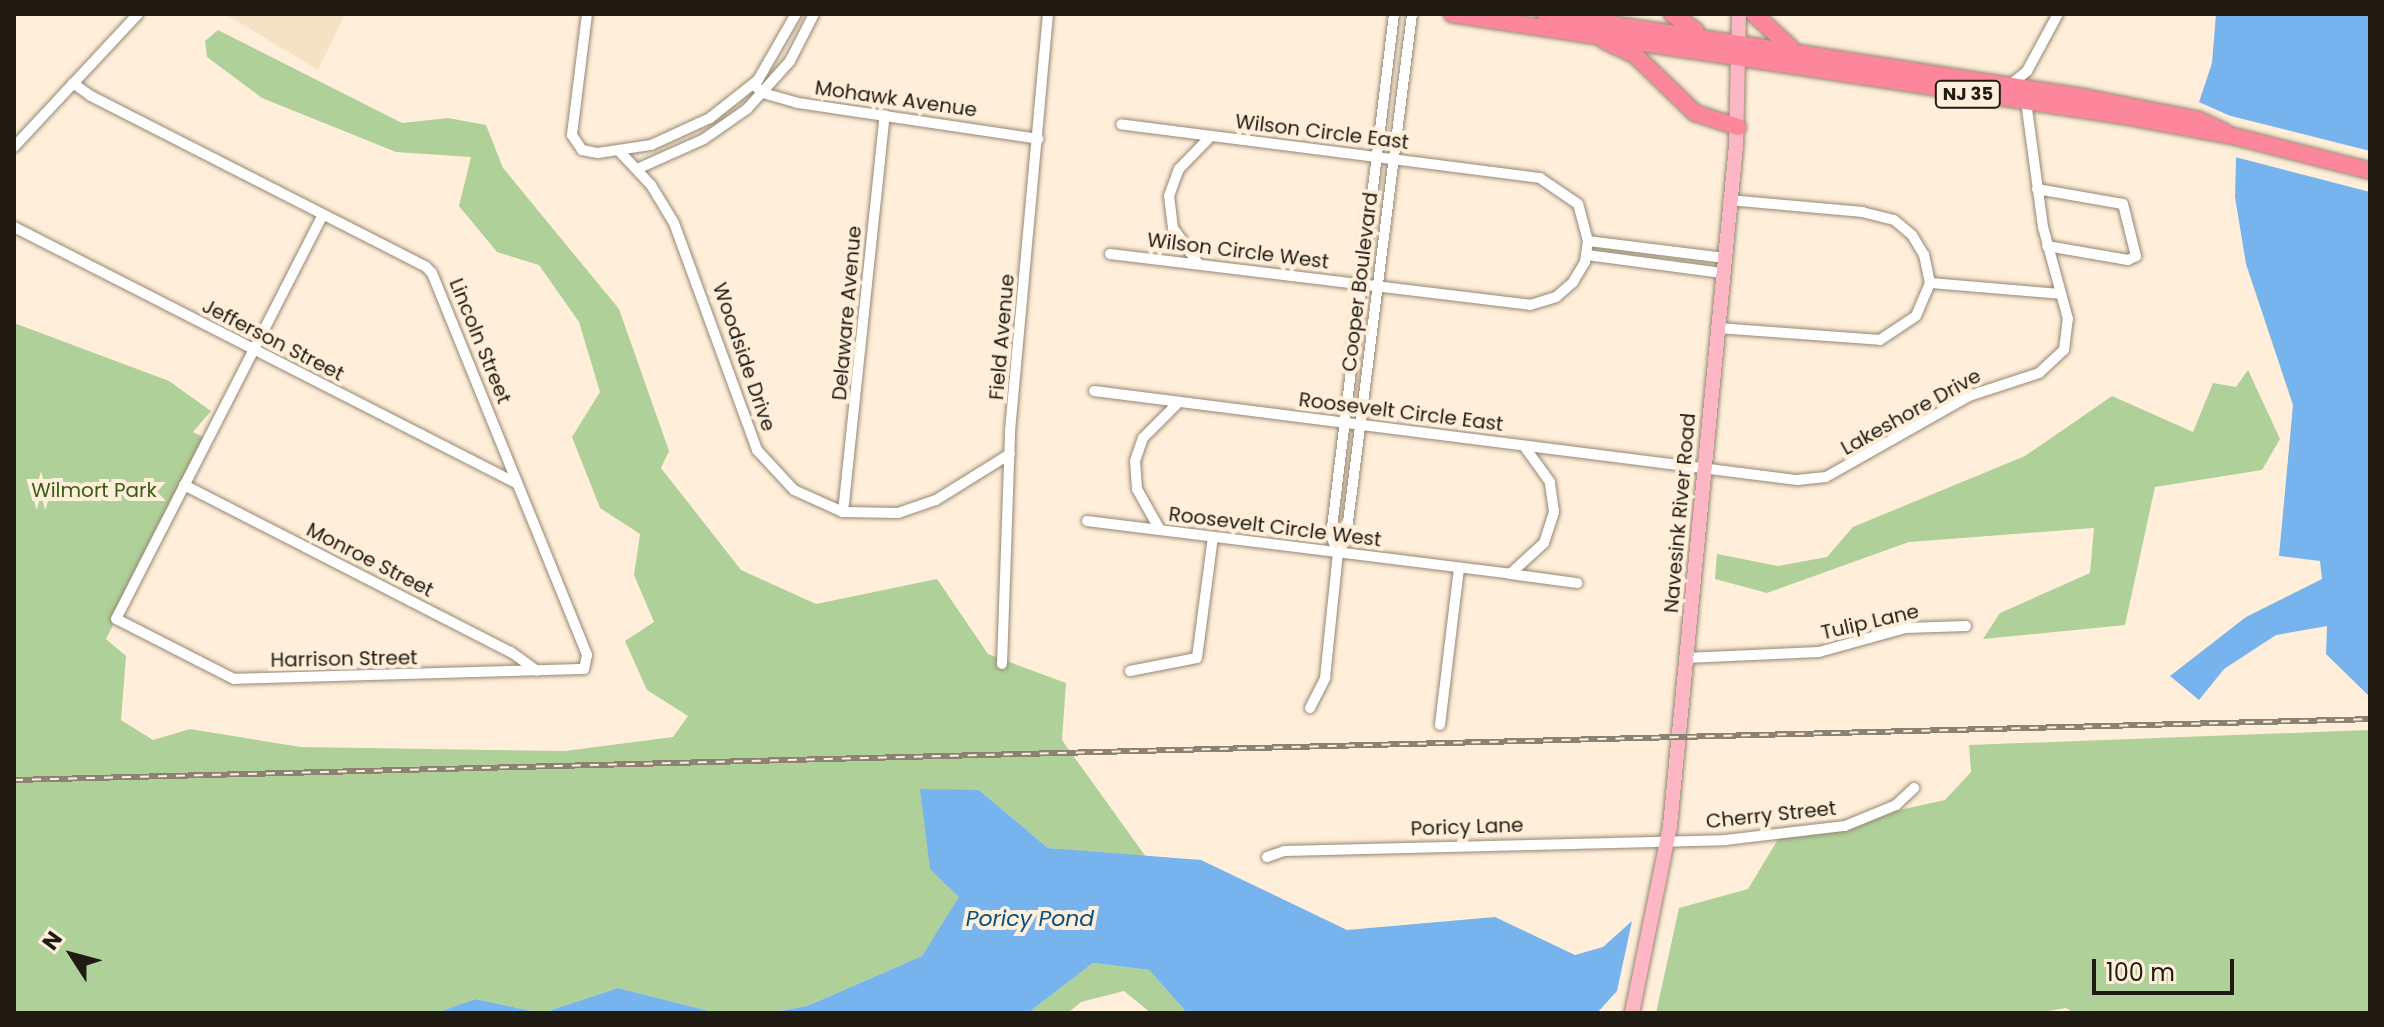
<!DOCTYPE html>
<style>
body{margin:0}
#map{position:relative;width:2384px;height:1027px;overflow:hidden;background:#ffefda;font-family:Poppins,sans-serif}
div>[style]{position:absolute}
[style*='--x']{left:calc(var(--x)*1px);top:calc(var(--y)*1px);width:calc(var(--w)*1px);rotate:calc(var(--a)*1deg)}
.built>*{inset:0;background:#f5e2c5}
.green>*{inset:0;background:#afd098}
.water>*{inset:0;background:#77b3ed}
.pier>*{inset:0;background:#ffefda}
.roads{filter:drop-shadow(0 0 2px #958774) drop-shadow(0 0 2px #958774)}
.minor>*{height:10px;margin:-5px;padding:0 5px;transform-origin:5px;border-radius:5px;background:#fff}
.major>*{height:14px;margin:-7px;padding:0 7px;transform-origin:7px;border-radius:7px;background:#fdb7c4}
.highway>*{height:16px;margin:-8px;padding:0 8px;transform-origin:8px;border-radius:8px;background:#fc879c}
.rail>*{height:6px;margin-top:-3px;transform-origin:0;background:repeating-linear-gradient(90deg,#ffefda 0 9px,#8c8274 0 18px);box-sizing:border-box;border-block:2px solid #8c8274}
span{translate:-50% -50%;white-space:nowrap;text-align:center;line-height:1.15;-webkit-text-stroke:8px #ffefda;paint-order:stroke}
.shield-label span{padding:2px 6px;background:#ffefda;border:2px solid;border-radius:6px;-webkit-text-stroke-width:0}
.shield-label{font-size:18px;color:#1f1a12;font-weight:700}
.street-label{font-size:20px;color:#1f1a12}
.park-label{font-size:20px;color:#375c14}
.water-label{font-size:22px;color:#074e83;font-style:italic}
.frame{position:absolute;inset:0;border:16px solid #1f1a12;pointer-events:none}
.north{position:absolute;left:32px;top:915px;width:80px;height:80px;-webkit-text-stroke:6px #ffefda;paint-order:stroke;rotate:306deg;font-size:22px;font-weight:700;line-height:32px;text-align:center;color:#1f1a12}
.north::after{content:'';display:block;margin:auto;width:28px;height:36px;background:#1f1a12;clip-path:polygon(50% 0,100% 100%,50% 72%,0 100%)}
.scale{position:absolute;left:2092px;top:959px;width:142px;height:36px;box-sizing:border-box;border:4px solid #1f1a12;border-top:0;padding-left:10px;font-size:24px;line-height:28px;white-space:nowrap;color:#1f1a12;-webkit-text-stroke:6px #ffefda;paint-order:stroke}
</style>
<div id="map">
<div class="built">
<div style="clip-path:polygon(225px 14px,345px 14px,318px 70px)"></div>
</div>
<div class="green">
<div style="clip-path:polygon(218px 30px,402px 123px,448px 118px,486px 125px,503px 168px,619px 309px,669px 451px,661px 468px,741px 570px,816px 604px,937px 579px,988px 654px,1066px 683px,1062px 740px,1146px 857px,1048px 848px,979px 790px,960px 897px,922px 956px,807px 1006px,768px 1013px,717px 1013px,618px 988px,542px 1013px,475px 999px,436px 1013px,14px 1013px,14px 323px,169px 381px,211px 411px,193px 432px,207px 439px,106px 639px,126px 656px,121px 720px,153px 740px,190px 729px,301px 747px,565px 751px,673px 737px,688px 716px,647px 690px,625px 641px,654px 622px,634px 575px,640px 534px,600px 508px,572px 437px,600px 392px,579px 322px,539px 265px,497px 252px,459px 206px,471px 157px,396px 152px,262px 98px,207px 57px,205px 41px)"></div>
<div style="clip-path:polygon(2248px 370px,2280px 439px,2262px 470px,2155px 487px,2125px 625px,1983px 639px,2000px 613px,2090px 573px,2094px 528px,1909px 542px,1767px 593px,1715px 579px,1717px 554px,1778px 566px,1827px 557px,1853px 527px,2025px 456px,2112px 396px,2193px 432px,2213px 383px,2236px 387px)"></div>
<div style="clip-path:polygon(2370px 730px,2370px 1013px,2074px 1013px,2066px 1008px,2036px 1013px,1656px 1013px,1679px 908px,1748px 889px,1780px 836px,1945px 800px,1971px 772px,1969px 745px)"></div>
<div style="clip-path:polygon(1093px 963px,1149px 970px,1187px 1013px,1151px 1013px,1124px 991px,1081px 1002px,1068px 1013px,1028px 1013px)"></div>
</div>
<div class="water">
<div style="clip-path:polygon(2216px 14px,2370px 14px,2370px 697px,2326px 654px,2327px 626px,2276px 635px,2224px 669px,2199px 700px,2170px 676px,2246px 617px,2322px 579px,2320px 561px,2279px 556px,2293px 405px,2246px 264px,2235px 197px,2237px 119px,2199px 102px,2212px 63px)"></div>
<div style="clip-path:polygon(920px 789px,979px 790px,1048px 848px,1201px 860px,1347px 930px,1495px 917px,1575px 955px,1603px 947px,1632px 921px,1617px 991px,1597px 1013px,1187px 1013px,1149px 970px,1093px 963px,1028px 1013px,768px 1013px,807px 1006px,922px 956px,959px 897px,930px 869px)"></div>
<div style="clip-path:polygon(618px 988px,717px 1013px,436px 1013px,475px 999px,542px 1013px)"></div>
</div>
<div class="pier">
<div style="clip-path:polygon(2223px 114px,2370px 151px,2370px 192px,2235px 157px,2233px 121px)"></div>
</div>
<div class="roads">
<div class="minor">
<div style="--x:587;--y:14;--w:122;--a:97.1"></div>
<div style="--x:572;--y:135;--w:18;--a:56"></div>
<div style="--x:582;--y:150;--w:16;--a:11"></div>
<div style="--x:598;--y:153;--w:54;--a:-8.6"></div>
<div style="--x:651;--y:145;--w:65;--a:-24.6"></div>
<div style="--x:710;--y:118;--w:61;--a:-38.4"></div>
<div style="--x:758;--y:80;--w:76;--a:-60.1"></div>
<div style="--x:73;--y:83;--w:22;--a:36"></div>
<div style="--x:91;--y:96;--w:376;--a:27"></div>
<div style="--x:426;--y:267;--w:8;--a:45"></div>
<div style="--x:432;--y:273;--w:412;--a:67.9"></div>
<div style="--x:587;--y:655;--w:14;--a:102"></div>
<div style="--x:584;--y:669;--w:350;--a:178.4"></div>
<div style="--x:234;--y:679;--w:132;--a:-153"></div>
<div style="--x:116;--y:619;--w:454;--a:-62.9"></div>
<div style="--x:753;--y:84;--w:13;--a:42"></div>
<div style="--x:763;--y:93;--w:36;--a:16"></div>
<div style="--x:798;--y:103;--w:243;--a:8.5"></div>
<div style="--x:2010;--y:85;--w:22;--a:-39"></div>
<div style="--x:2027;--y:71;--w:65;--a:-61.5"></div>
<div style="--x:14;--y:147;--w:182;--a:-47"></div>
<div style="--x:620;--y:152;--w:45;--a:46.8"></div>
<div style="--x:651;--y:185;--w:44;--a:58.8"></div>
<div style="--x:674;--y:223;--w:242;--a:69.9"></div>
<div style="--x:757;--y:450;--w:54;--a:47.2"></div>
<div style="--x:794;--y:490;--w:54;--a:24.2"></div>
<div style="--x:843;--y:512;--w:55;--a:1"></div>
<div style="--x:898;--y:513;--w:40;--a:-18.9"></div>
<div style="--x:936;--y:500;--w:87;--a:-31.9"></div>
<div style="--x:637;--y:169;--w:73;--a:-24.1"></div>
<div style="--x:704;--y:139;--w:52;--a:-34.9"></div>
<div style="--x:747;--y:109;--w:64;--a:-48.1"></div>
<div style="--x:790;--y:61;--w:53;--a:-62.9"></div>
<div style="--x:2037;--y:189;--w:87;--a:9.9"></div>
<div style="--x:2123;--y:204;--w:54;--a:76"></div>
<div style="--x:2136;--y:256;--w:9;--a:153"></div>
<div style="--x:2128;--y:260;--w:82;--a:-170.2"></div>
<div style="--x:14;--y:227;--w:564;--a:27.02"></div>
<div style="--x:1588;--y:241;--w:137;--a:7.1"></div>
<div style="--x:1110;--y:254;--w:423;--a:6.9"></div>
<div style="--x:1530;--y:305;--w:27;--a:-17"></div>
<div style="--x:1556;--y:297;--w:23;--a:-41"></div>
<div style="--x:1573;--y:282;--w:23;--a:-59"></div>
<div style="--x:1585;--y:262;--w:21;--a:-82"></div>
<div style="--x:1588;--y:241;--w:38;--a:-105"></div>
<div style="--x:1578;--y:204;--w:46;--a:-145.6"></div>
<div style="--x:1540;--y:178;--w:422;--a:-172.7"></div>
<div style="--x:1587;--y:255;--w:136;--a:7.6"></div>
<div style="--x:1197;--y:262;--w:42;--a:-125.2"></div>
<div style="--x:1173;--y:228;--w:32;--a:-97"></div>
<div style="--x:1169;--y:196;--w:29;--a:-70"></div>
<div style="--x:1179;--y:169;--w:46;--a:-45.9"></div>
<div style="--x:1930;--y:283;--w:131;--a:4.8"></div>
<div style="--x:1718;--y:328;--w:162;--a:4.2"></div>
<div style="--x:1880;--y:340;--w:43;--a:-33.7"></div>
<div style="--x:1916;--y:316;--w:36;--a:-67"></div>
<div style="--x:1930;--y:283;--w:29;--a:-102"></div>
<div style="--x:1924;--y:255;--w:23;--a:-121"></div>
<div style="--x:1912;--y:235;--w:23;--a:-140"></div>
<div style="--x:1894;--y:220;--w:32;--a:-166"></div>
<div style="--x:1863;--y:212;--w:135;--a:-174.9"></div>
<div style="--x:1094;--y:391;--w:709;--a:7.22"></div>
<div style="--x:1797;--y:480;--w:29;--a:-6"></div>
<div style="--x:1826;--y:477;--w:164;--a:-29.5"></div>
<div style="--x:1969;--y:396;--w:74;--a:-18.2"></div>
<div style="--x:2039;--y:373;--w:34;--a:-43"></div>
<div style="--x:2064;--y:350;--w:31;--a:-83"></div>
<div style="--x:2068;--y:319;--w:95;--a:-105.2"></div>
<div style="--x:2043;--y:227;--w:126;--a:-97.7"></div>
<div style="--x:184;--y:485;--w:367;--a:27.1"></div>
<div style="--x:511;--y:652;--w:32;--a:36"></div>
<div style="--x:843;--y:512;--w:399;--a:-84"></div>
<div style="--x:1087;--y:521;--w:426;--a:7.1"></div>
<div style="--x:1510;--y:574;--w:46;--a:-42.4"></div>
<div style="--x:1544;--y:543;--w:33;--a:-72"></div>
<div style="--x:1554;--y:512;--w:30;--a:-98"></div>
<div style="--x:1550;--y:482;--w:44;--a:-125.8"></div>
<div style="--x:1160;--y:530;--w:47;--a:-119.3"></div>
<div style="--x:1137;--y:489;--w:28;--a:-94"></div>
<div style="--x:1135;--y:461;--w:24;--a:-71"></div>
<div style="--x:1143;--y:438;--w:48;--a:-45"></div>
<div style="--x:1338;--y:553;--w:18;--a:-112"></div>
<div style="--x:1331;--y:536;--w:526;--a:-83.12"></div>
<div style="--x:1510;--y:574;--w:68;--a:7.7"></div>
<div style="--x:1686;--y:658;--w:133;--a:-2.6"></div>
<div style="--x:1819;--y:652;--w:89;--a:-15.6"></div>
<div style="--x:1905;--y:628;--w:61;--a:-1.9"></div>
<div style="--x:1002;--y:664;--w:233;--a:-88"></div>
<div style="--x:1010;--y:431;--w:419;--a:-84.8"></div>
<div style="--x:1130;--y:671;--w:68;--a:-11"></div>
<div style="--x:1197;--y:658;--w:122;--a:-82.5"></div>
<div style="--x:1310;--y:708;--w:34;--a:-63"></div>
<div style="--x:1325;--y:678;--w:126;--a:-84.1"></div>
<div style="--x:1338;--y:553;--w:17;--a:-62"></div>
<div style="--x:1346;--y:538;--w:528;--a:-82.82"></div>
<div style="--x:1440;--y:725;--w:158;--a:-83.1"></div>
<div style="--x:1267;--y:857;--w:18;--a:-19"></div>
<div style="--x:1284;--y:851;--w:441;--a:-1.4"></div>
<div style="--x:1725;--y:840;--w:121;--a:-6.7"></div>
<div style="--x:1845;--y:826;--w:55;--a:-22.4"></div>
<div style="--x:1896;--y:805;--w:25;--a:-43"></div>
</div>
<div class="major">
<div style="--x:1632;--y:1013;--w:191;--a:-78.5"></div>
<div style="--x:1670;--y:826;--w:684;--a:-84.46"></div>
<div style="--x:1736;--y:145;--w:131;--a:-88.7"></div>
</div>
<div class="highway">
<div style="--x:1452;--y:14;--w:680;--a:8.63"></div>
<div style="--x:2124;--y:116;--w:115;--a:10.5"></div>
<div style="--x:2237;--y:137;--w:137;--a:14.3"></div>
<div style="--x:1545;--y:14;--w:544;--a:8.77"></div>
<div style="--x:2083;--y:97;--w:118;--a:11.2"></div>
<div style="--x:2199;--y:120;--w:29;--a:25"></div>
<div style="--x:1672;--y:14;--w:29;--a:35"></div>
<div style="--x:1754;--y:14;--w:49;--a:42.5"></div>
<div style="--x:1605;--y:41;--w:33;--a:25"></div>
<div style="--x:1635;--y:55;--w:83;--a:44"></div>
<div style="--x:1695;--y:113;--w:45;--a:18"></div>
</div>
</div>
<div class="rail">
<div style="--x:14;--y:780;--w:2357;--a:-1.48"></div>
</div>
<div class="shield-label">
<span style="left:1968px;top:94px">NJ 35</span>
</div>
<div class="street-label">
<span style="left:896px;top:99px;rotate:8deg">Mohawk Avenue</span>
<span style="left:1322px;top:132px;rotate:7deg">Wilson Circle East</span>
<span style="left:1238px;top:251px;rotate:7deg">Wilson Circle West</span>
<span style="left:1360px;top:282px;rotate:-83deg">Cooper Boulevard</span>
<span style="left:847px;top:313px;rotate:-85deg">Delaware Avenue</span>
<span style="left:1002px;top:337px;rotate:-85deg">Field Avenue</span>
<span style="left:273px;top:340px;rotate:27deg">Jefferson Street</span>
<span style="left:480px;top:341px;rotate:68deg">Lincoln Street</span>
<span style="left:744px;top:357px;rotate:71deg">Woodside Drive</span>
<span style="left:1401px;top:412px;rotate:7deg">Roosevelt Circle East</span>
<span style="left:1911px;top:412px;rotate:-29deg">Lakeshore Drive</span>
<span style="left:1680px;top:513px;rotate:-85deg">Navesink River Road</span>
<span style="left:1275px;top:527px;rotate:7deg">Roosevelt Circle West</span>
<span style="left:370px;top:560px;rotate:27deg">Monroe Street</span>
<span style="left:1870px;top:622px;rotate:-13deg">Tulip Lane</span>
<span style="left:344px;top:659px;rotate:-1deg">Harrison Street</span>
<span style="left:1771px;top:815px;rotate:-6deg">Cherry Street</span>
<span style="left:1467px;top:827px;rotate:-2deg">Poricy Lane</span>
</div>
<div class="park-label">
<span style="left:94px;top:490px">Wilmort Park</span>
</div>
<div class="water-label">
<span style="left:1030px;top:919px">Poricy Pond</span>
</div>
<div class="frame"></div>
<div class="north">N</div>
<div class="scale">100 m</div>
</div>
